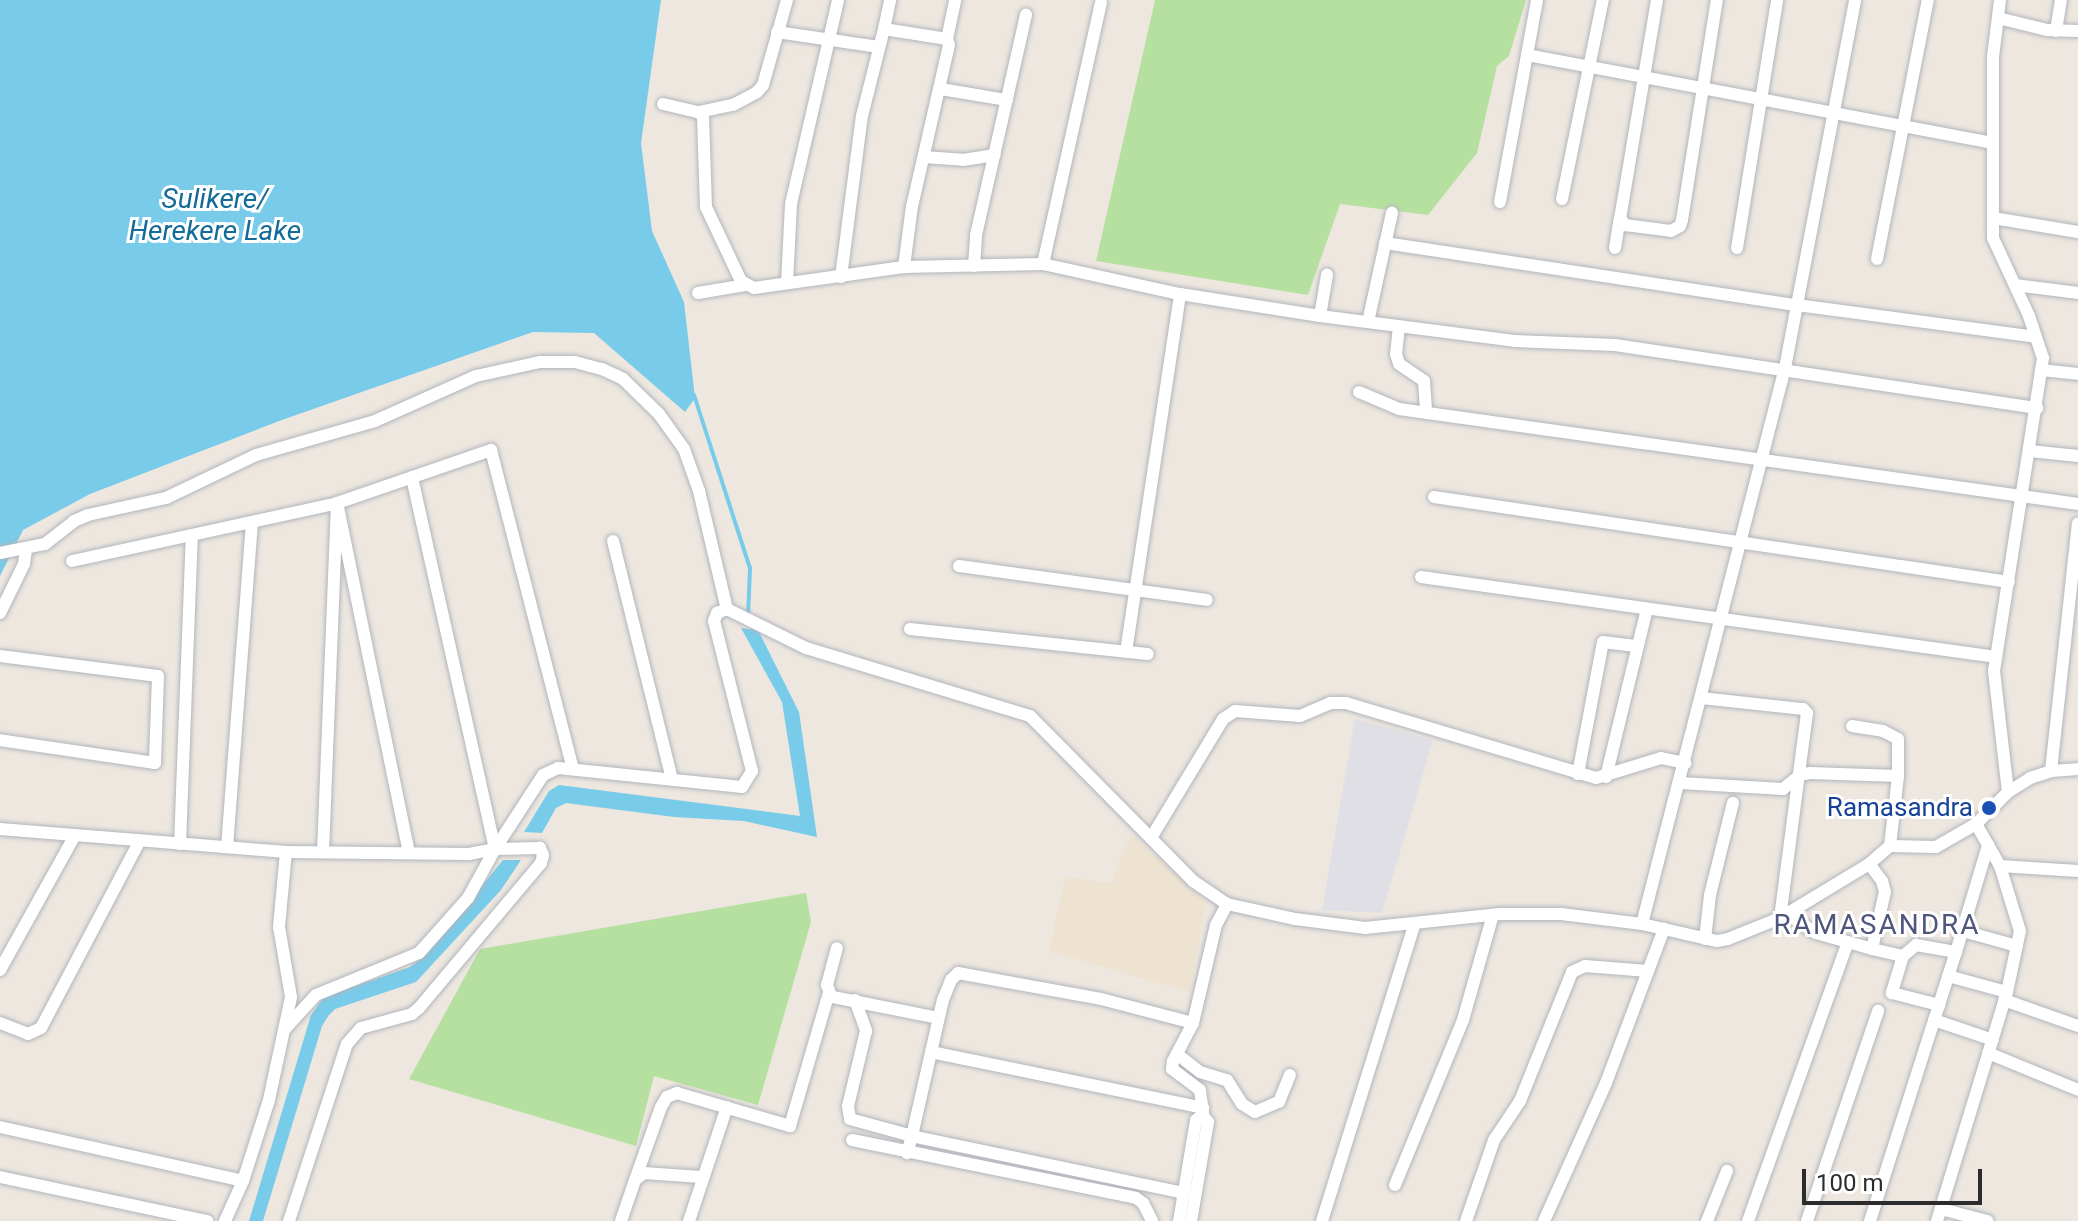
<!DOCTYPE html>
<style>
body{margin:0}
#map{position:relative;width:2078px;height:1221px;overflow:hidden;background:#ede7df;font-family:Roboto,sans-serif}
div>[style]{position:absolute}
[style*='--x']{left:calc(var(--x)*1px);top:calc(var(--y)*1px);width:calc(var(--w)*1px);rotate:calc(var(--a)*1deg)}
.industrial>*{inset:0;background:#e1dfe6}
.education>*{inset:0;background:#ede3d0}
.green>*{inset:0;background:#b5e09f}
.water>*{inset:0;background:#78cbe9}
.stream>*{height:4px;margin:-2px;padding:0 2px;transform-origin:2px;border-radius:2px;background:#78cbe9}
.roads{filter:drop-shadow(0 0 2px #b2b5be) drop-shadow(0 0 2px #b2b5be)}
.minor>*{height:12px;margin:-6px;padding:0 6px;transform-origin:6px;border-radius:6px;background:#fff}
.dots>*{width:22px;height:22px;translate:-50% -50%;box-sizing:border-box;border:4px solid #fff;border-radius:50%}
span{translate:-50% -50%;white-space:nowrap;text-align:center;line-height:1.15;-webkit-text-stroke:6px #fff;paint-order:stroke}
.transit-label{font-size:26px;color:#164399}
.right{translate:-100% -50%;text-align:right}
.water-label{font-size:28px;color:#156b97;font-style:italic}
.neighbourhood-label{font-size:28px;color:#4e567b;letter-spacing:2px}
.scale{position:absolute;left:1802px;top:1169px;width:180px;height:36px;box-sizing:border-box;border:4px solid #2c2c2c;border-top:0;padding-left:10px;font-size:24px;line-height:28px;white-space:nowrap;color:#2c2c2c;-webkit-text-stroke:6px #fff;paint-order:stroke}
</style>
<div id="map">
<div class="industrial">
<div style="clip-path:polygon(1355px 719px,1433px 740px,1382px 913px,1322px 910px)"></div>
</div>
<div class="education">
<div style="clip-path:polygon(1131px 834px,1206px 902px,1189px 992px,1049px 951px,1065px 877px,1111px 883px)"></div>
</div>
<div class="green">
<div style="clip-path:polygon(1155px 0,1526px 0,1509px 56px,1497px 66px,1477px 153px,1428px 215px,1340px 204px,1308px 295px,1096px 261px)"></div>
<div style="clip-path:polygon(806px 893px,811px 922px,758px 1105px,654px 1076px,636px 1146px,409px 1079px,480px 949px)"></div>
</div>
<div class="water">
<div style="clip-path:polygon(0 0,661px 0,641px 143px,652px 231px,684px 302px,695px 398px,685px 412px,594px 333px,533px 332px,279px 421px,90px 494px,23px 530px,0 576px)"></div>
<div style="clip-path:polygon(741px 628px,758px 630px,799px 712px,817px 837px,744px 821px,674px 817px,566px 803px,556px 808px,542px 833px,524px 832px,549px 791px,559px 785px,800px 816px,782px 702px)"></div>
<div style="clip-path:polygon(503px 860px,521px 860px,501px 890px,416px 982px,335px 1009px,329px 1015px,322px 1026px,263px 1221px,249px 1221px,311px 1015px,324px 997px,410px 967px,426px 955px)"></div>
</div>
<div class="stream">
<div style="--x:694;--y:395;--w:182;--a:72.1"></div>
<div style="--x:750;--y:568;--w:49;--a:92.3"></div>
</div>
<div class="roads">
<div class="minor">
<div style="--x:1657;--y:0;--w:221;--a:99.6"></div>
<div style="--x:1620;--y:218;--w:9;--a:54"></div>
<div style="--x:1625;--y:225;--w:46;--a:7.4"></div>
<div style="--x:1671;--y:231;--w:10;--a:-29"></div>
<div style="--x:1680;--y:226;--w:6;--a:-72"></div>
<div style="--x:1682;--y:220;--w:223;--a:-81"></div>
<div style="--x:2000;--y:0;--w:57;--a:97"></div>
<div style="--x:1993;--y:57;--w:181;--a:90"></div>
<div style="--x:1993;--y:238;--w:86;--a:65.2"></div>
<div style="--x:2029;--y:316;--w:44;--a:71.6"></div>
<div style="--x:2043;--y:358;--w:317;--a:98.9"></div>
<div style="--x:1994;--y:671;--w:122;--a:83.4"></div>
<div style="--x:1998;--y:18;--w:50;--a:13.8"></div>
<div style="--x:2047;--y:30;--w:31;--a:2"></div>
<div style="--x:884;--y:29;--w:30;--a:-78"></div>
<div style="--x:2056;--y:31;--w:31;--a:-81"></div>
<div style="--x:777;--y:32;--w:103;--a:8.4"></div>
<div style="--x:947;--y:39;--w:40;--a:-78"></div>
<div style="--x:1527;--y:55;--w:474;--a:10.7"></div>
<div style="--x:941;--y:89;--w:67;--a:9.5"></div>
<div style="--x:663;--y:104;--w:37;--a:13"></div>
<div style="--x:699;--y:112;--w:6;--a:51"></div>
<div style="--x:703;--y:117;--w:90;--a:88.1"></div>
<div style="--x:706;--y:207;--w:82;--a:64.7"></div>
<div style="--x:741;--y:281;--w:15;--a:28"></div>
<div style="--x:754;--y:288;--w:151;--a:-8"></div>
<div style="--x:904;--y:267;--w:139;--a:-1.2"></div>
<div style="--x:1043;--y:264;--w:140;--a:12.4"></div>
<div style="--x:1180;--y:294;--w:142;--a:8.9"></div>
<div style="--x:1320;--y:316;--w:196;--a:7.3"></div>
<div style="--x:1514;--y:341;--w:101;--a:2.3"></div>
<div style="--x:1615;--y:345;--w:427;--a:8.5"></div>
<div style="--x:699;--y:112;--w:35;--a:-12"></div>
<div style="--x:733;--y:105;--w:27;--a:-28"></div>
<div style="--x:757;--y:92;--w:9;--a:-49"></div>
<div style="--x:763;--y:85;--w:88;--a:-74.2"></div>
<div style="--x:924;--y:157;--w:39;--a:4"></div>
<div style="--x:963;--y:160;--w:32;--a:-9"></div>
<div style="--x:1562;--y:199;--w:203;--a:-78.4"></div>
<div style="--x:1500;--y:202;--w:205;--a:-79.6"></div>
<div style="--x:1993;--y:218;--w:86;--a:9.4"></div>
<div style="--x:1385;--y:243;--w:417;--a:8.6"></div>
<div style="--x:1797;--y:305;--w:241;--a:7.6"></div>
<div style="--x:1615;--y:248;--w:30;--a:-81"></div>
<div style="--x:1737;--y:248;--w:251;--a:-80.8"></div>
<div style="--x:1877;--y:259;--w:264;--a:-78.9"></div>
<div style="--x:1043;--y:264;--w:268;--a:-77.5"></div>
<div style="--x:974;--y:266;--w:31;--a:-86"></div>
<div style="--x:976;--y:235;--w:226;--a:-77.2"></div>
<div style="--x:841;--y:277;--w:162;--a:-82.6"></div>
<div style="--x:862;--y:116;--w:90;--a:-75.8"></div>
<div style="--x:884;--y:29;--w:64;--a:9"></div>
<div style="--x:947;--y:39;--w:6;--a:72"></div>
<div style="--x:949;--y:45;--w:165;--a:102.9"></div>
<div style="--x:912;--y:206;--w:62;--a:97.5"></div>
<div style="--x:787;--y:283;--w:79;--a:-87.1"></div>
<div style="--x:791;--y:204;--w:209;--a:-77"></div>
<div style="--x:2015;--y:285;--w:64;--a:7.2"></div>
<div style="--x:698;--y:293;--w:49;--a:-9.5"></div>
<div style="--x:1320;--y:316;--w:42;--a:-80.3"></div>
<div style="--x:1368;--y:322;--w:112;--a:-77.6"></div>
<div style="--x:1399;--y:326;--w:28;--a:96"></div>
<div style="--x:1396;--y:354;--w:10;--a:73"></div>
<div style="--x:1399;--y:364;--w:30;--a:34"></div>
<div style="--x:1424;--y:381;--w:32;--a:86"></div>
<div style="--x:2041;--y:370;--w:37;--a:6"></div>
<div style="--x:1359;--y:392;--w:43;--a:23"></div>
<div style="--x:1399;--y:409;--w:686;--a:7.96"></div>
<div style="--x:2030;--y:451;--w:48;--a:5.9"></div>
<div style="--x:1434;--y:497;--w:581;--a:8.41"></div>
<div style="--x:613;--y:541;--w:245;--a:76.1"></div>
<div style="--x:0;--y:553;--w:46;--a:-11.3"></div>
<div style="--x:45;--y:544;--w:37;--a:-38"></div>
<div style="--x:74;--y:521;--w:15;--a:-23"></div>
<div style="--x:88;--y:515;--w:80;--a:-12.3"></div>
<div style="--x:166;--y:498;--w:100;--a:-25.5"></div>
<div style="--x:256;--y:455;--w:124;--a:-15.9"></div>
<div style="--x:375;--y:421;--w:111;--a:-24"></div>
<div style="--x:476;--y:376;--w:66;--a:-12.3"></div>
<div style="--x:540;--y:362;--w:35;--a:0"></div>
<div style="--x:575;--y:362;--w:28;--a:15"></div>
<div style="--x:602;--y:369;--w:23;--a:25"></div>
<div style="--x:623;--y:379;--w:50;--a:44.2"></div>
<div style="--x:659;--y:414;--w:43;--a:54.5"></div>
<div style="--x:684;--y:449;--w:45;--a:70.3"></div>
<div style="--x:699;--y:491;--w:121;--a:76.7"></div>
<div style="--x:727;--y:609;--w:88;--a:26.3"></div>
<div style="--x:806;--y:648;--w:234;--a:16.9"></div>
<div style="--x:1030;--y:716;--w:232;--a:45.3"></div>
<div style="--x:1193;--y:881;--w:41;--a:34.1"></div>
<div style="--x:1227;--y:904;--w:70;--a:12.4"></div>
<div style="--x:1295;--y:919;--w:71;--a:7.3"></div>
<div style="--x:1365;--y:928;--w:136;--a:-5.9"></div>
<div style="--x:1500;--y:914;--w:61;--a:0"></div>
<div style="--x:1561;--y:914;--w:82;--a:7"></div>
<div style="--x:1642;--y:924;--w:77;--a:12.8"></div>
<div style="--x:1717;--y:941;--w:11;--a:-10"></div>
<div style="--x:1728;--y:939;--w:56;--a:-22"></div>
<div style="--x:1780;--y:918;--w:104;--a:-31.2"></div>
<div style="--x:1869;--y:864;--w:28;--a:-41"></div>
<div style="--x:1890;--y:846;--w:46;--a:1.2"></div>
<div style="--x:1936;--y:847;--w:46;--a:-29.9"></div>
<div style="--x:1976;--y:824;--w:45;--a:-45"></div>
<div style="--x:2008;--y:792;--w:26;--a:-32"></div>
<div style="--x:2030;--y:778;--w:22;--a:-18"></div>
<div style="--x:2051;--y:771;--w:27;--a:-4"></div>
<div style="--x:72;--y:561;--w:271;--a:-12.3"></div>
<div style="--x:337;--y:503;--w:349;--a:92.3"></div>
<div style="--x:959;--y:566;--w:250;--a:7.8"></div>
<div style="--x:1421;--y:577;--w:581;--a:7.92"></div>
<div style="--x:0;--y:613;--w:55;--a:-63.9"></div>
<div style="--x:24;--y:564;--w:14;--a:-82"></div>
<div style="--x:910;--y:629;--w:239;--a:6"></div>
<div style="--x:1126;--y:652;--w:362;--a:-81.4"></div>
<div style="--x:0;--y:656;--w:159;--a:7.2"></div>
<div style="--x:158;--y:676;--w:87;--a:92"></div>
<div style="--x:155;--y:763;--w:157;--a:-171.6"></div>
<div style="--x:1701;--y:698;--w:103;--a:6.2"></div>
<div style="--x:1803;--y:709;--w:6;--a:45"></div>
<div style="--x:1807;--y:713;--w:207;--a:97.5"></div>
<div style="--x:1852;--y:726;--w:31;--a:9"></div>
<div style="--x:1883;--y:731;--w:17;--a:28"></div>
<div style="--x:1898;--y:739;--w:37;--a:90"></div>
<div style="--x:1898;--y:776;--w:70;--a:96.5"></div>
<div style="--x:2051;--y:771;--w:249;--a:-83.8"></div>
<div style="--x:1578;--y:774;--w:134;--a:-79.3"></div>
<div style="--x:1603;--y:642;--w:35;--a:7"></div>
<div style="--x:1606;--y:777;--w:173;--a:-76.3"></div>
<div style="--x:1680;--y:783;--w:103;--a:3.3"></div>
<div style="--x:1783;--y:789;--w:22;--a:-39"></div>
<div style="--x:1800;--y:775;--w:10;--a:-11"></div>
<div style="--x:1810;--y:773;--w:88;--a:2"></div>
<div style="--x:0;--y:829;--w:287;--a:4.6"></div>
<div style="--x:286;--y:852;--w:183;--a:0.6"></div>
<div style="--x:469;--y:854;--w:26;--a:-11"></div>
<div style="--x:495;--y:849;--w:88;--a:-57"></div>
<div style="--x:543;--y:775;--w:17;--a:-25"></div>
<div style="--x:558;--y:768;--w:185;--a:5.9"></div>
<div style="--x:742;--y:787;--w:19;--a:-58"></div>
<div style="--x:752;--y:771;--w:155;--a:-104.2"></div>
<div style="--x:714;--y:621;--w:9;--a:-69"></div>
<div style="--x:717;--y:613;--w:11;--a:-22"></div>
<div style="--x:1151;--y:838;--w:139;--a:-58.8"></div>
<div style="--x:1223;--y:719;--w:14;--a:-34"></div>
<div style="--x:1235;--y:711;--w:65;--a:4.4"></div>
<div style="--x:1300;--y:716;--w:33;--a:-23"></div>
<div style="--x:1330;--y:703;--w:16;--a:0"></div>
<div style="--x:1346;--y:703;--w:261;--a:16.7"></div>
<div style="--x:1596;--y:778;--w:68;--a:-17.1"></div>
<div style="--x:1661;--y:758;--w:25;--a:12"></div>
<div style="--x:180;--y:844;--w:309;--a:-87.8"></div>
<div style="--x:227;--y:847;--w:326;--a:-85.6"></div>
<div style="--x:409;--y:853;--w:357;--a:-101.6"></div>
<div style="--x:337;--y:503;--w:163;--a:-19"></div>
<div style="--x:491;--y:450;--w:329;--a:75.6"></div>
<div style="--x:2000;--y:866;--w:78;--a:3.7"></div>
<div style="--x:1786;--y:913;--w:36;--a:34"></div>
<div style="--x:1816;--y:933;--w:33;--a:16"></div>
<div style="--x:1642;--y:924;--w:574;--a:-75.58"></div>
<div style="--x:1785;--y:368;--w:375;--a:-79.2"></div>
<div style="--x:1963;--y:931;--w:56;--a:15.5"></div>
<div style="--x:1705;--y:939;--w:44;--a:-83.5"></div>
<div style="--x:1710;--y:895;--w:95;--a:-76"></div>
<div style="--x:1872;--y:949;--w:32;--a:13"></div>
<div style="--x:1903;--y:956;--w:17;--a:-40"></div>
<div style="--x:1916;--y:945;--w:41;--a:9.9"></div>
<div style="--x:1956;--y:952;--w:112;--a:-73.3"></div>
<div style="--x:1903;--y:956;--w:39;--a:107"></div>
<div style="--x:1892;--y:993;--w:49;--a:14.3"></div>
<div style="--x:0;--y:970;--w:154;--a:-60.9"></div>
<div style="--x:1948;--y:976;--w:61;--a:15.2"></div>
<div style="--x:831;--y:996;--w:12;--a:-110"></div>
<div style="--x:827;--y:985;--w:38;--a:-75"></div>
<div style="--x:855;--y:1000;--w:33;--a:70"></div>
<div style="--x:866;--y:1031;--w:77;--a:103.5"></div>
<div style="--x:848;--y:1106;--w:13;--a:81"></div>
<div style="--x:850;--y:1119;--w:64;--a:15.3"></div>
<div style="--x:912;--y:1136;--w:18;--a:106"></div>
<div style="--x:2004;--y:1000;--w:78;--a:19.4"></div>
<div style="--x:1934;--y:1020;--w:62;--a:18.7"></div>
<div style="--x:0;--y:1023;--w:30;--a:21"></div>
<div style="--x:28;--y:1034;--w:14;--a:-25"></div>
<div style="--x:41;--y:1028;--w:212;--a:-62.2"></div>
<div style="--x:284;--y:1030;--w:47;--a:-47.6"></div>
<div style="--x:316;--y:995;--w:111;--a:-22.2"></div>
<div style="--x:419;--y:953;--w:74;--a:-48.3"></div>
<div style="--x:468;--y:898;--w:56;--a:-61.1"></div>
<div style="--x:495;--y:849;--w:381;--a:-102.6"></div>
<div style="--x:931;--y:1052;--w:278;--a:11.6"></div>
<div style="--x:1988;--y:1053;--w:97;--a:22.3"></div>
<div style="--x:1177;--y:1054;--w:29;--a:38"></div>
<div style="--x:1200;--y:1072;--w:28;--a:17"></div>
<div style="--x:1227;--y:1080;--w:28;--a:58"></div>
<div style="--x:1242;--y:1104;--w:15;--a:32"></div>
<div style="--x:1255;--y:1112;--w:26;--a:-23"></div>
<div style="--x:1279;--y:1102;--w:29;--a:-68"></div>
<div style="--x:1203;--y:1112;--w:22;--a:-98"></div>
<div style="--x:1200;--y:1090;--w:35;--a:-143"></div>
<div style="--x:1172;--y:1069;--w:8;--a:-83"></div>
<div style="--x:1173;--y:1061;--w:43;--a:-62.2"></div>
<div style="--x:1193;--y:1023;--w:101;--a:-76.8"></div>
<div style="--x:1216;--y:925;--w:24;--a:-62"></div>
<div style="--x:0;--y:1127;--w:249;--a:12.5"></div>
<div style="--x:852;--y:1140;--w:290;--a:11.5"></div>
<div style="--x:1136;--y:1198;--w:9;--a:36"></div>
<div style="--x:1143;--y:1203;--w:20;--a:63"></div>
<div style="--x:0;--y:1177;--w:212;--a:12"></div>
<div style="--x:635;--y:1180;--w:77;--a:-70.4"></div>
<div style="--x:661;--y:1107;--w:12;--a:-59"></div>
<div style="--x:667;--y:1097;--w:11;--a:-22"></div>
<div style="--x:677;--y:1093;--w:118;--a:16.3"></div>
<div style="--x:790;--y:1126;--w:135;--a:-73.7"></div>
<div style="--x:828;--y:996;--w:112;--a:11.3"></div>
<div style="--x:1395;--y:1185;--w:178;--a:-67.6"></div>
<div style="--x:1463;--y:1020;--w:109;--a:-74.1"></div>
<div style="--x:1184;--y:1193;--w:278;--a:-168.2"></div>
<div style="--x:912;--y:1136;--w:139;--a:-77.2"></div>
<div style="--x:943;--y:1000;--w:22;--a:-68"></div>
<div style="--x:951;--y:980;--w:10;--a:-45"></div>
<div style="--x:958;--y:973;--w:145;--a:10.3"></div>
<div style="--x:1101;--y:999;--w:95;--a:14.6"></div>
<div style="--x:1941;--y:1209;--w:48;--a:14.6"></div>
<div style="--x:225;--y:1221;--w:44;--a:-65.8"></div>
<div style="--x:243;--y:1181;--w:85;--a:-72.2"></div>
<div style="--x:269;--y:1100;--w:105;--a:-77.9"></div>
<div style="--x:291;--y:997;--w:71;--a:-99.7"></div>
<div style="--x:279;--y:927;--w:75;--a:-84.7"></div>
<div style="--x:289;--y:1221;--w:186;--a:-71.9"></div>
<div style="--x:347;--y:1044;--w:21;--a:-49"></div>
<div style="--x:361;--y:1028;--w:53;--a:-15.4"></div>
<div style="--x:412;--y:1014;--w:9;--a:-41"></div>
<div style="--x:419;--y:1008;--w:189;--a:-49.9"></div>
<div style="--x:541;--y:863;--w:8;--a:-76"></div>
<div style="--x:543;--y:855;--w:8;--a:-113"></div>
<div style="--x:540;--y:848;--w:45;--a:178.7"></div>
<div style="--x:621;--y:1221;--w:43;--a:-71.1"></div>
<div style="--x:635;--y:1180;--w:11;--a:-38"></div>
<div style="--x:644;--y:1173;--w:57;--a:4"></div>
<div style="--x:689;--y:1221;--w:120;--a:-71.6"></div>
<div style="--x:1179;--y:1221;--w:102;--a:-80.4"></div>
<div style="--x:1196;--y:1120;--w:8;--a:-40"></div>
<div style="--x:1202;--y:1115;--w:9;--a:49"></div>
<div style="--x:1208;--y:1122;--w:100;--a:99.7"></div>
<div style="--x:1322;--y:1221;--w:309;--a:-72.7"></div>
<div style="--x:1466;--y:1221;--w:86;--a:-70.9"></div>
<div style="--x:1494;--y:1140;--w:47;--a:-56.3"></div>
<div style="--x:1520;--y:1101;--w:139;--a:-68"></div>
<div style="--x:1572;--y:972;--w:14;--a:-25"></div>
<div style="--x:1585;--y:966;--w:63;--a:4.5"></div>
<div style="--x:1544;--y:1221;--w:151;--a:-65.8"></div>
<div style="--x:1606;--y:1083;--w:165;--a:-69.4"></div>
<div style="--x:1707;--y:1221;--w:54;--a:-68.2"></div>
<div style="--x:1748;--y:1221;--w:296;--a:-70.3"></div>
<div style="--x:1848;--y:942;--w:25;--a:16"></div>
<div style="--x:1872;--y:949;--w:58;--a:-77.2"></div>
<div style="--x:1885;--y:892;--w:11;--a:-105"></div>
<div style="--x:1882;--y:881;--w:21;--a:-127"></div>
<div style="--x:1807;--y:1221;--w:222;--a:-71.3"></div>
<div style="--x:1870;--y:1221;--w:282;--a:-72.3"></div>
<div style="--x:1937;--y:1221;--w:239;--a:-73"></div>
<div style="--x:2007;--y:992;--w:62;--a:-78"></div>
<div style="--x:2020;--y:931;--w:68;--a:-107.1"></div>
<div style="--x:2000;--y:866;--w:48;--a:-119.7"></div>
</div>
</div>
<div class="dots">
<div style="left:1989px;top:808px;background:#1a4fb4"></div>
</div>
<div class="transit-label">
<span class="right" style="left:1973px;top:808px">Ramasandra</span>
</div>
<div class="water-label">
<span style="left:215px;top:215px">Sulikere/<br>Herekere Lake</span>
</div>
<div class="neighbourhood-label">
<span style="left:1877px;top:925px">RAMASANDRA</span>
</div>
<div class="scale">100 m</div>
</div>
